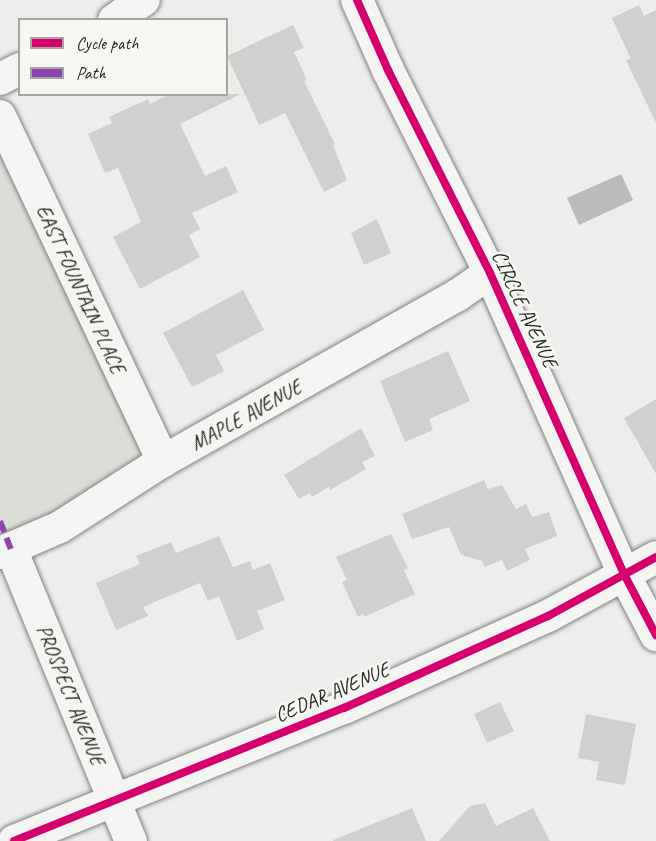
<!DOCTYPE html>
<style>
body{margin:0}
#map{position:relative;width:656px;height:841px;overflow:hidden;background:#ededeb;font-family:Caveat,sans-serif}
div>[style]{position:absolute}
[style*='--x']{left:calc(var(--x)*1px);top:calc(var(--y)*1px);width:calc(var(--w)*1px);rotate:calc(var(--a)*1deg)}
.green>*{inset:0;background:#dcdcd9}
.water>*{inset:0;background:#bbbbb9}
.building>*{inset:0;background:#d0d0cf}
.roads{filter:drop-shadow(0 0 2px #828281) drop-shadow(0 0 2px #828281)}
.street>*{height:32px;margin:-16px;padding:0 16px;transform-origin:16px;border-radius:16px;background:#f4f4f2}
.quiet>*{height:6px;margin-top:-3px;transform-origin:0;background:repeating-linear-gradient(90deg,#8e44ad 0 12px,transparent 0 18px)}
.cycleway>*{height:8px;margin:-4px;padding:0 4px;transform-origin:4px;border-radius:4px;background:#d6006c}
span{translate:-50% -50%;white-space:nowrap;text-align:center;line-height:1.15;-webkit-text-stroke:5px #f6f6f2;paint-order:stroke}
.street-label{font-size:21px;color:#2b2b2b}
.legend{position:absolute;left:18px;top:18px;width:210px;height:78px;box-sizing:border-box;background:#f6f6f2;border:2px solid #a5a5a2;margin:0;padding:8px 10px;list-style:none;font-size:18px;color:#2b2b2b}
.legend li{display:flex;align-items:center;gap:12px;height:30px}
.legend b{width:30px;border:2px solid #a5a5a2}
</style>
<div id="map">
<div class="green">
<div style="clip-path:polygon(0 139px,152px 459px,44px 523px,0 541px)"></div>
</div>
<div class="water">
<div style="clip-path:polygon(621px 174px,633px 200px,579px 225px,567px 198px)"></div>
</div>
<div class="building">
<div style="clip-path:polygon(639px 5px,644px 16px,656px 10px,656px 123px,626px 60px,631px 59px,612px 18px)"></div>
<div style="clip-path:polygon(293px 25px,304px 48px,294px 52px,307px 80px,304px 81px,335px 144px,333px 145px,347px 180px,324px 192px,285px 113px,259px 125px,227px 56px)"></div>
<div style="clip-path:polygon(170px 94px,241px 94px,180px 124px,205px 176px,226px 166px,238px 192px,192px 213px,200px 229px,189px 235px,200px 257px,140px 289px,113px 237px,141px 222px,118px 168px,105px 173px,88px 134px,112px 123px,109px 117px,148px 99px,150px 104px)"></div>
<div style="clip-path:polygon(377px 219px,391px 253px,364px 265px,351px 233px)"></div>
<div style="clip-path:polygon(243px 290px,264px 330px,216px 355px,224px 371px,192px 387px,163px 333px)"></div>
<div style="clip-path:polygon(448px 351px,470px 401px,429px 419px,433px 430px,405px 442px,380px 381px)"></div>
<div style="clip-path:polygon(656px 399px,656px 474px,624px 418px)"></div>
<div style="clip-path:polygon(361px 428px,375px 456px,362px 462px,366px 469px,330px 490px,329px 487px,312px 497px,310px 493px,299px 499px,284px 475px)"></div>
<div style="clip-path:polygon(484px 480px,488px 489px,502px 485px,516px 509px,526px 504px,532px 517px,549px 512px,557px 536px,525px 549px,530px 560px,507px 571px,502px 560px,485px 567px,482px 561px,461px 555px,449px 527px,412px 539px,402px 514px)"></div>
<div style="clip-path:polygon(391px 534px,408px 568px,404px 570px,415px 594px,364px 617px,363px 614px,358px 617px,342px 582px,347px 580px,336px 557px)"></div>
<div style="clip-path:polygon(219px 536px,233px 567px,250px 561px,253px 570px,270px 563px,285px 600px,257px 611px,264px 629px,237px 641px,219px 596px,208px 601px,200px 583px,143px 607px,148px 616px,116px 630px,96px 583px,140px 564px,136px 556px,171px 542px,176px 553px)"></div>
<div style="clip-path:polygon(500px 702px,514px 731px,487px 743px,474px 714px)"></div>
<div style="clip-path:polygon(586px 714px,636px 724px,625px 785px,596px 780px,599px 762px,578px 758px)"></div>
<div style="clip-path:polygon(485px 803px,496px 826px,533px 808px,550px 841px,439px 841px,470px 806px)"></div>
<div style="clip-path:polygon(412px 808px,426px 841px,334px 841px,333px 840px)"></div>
</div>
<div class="roads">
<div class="street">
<div style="--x:357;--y:0;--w:77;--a:66.1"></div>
<div style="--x:388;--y:70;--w:227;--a:63.3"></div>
<div style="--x:490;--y:273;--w:332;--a:66"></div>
<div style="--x:625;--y:576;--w:67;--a:62.3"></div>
<div style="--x:114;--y:20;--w:36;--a:-34"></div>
<div style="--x:0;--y:79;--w:22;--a:-27"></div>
<div style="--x:0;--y:116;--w:382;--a:64.7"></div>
<div style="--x:11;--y:549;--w:316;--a:67.7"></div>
<div style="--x:0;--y:553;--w:65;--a:-23.4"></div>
<div style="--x:60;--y:527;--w:122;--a:-32.7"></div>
<div style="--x:163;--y:461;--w:338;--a:-29.4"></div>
<div style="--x:458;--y:295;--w:39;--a:-35"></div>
<div style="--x:14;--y:841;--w:356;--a:-22"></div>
<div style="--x:344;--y:708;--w:224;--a:-24.3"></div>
<div style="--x:548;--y:616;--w:123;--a:-28.6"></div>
</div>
</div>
<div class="quiet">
<div style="--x:0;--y:521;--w:30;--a:69"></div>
</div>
<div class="cycleway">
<div style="--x:357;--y:0;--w:77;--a:66.1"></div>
<div style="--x:388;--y:70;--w:227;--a:63.3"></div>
<div style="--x:490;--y:273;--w:332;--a:66"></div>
<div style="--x:625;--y:576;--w:67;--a:62.3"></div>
<div style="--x:14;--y:841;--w:356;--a:-22"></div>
<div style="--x:344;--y:708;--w:224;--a:-24.3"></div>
<div style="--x:548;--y:616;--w:123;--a:-28.6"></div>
</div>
<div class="street-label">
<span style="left:81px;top:289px;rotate:65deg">EAST FOUNTAIN PLACE</span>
<span style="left:525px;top:309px;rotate:65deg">CIRCLE AVENUE</span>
<span style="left:246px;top:415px;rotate:-29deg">MAPLE AVENUE</span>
<span style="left:332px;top:692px;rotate:-23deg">CEDAR AVENUE</span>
<span style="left:71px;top:695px;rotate:68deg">PROSPECT AVENUE</span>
</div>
<ul class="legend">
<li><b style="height:8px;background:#d6006c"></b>Cycle path</li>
<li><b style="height:8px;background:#8e44ad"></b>Path</li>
</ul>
</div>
